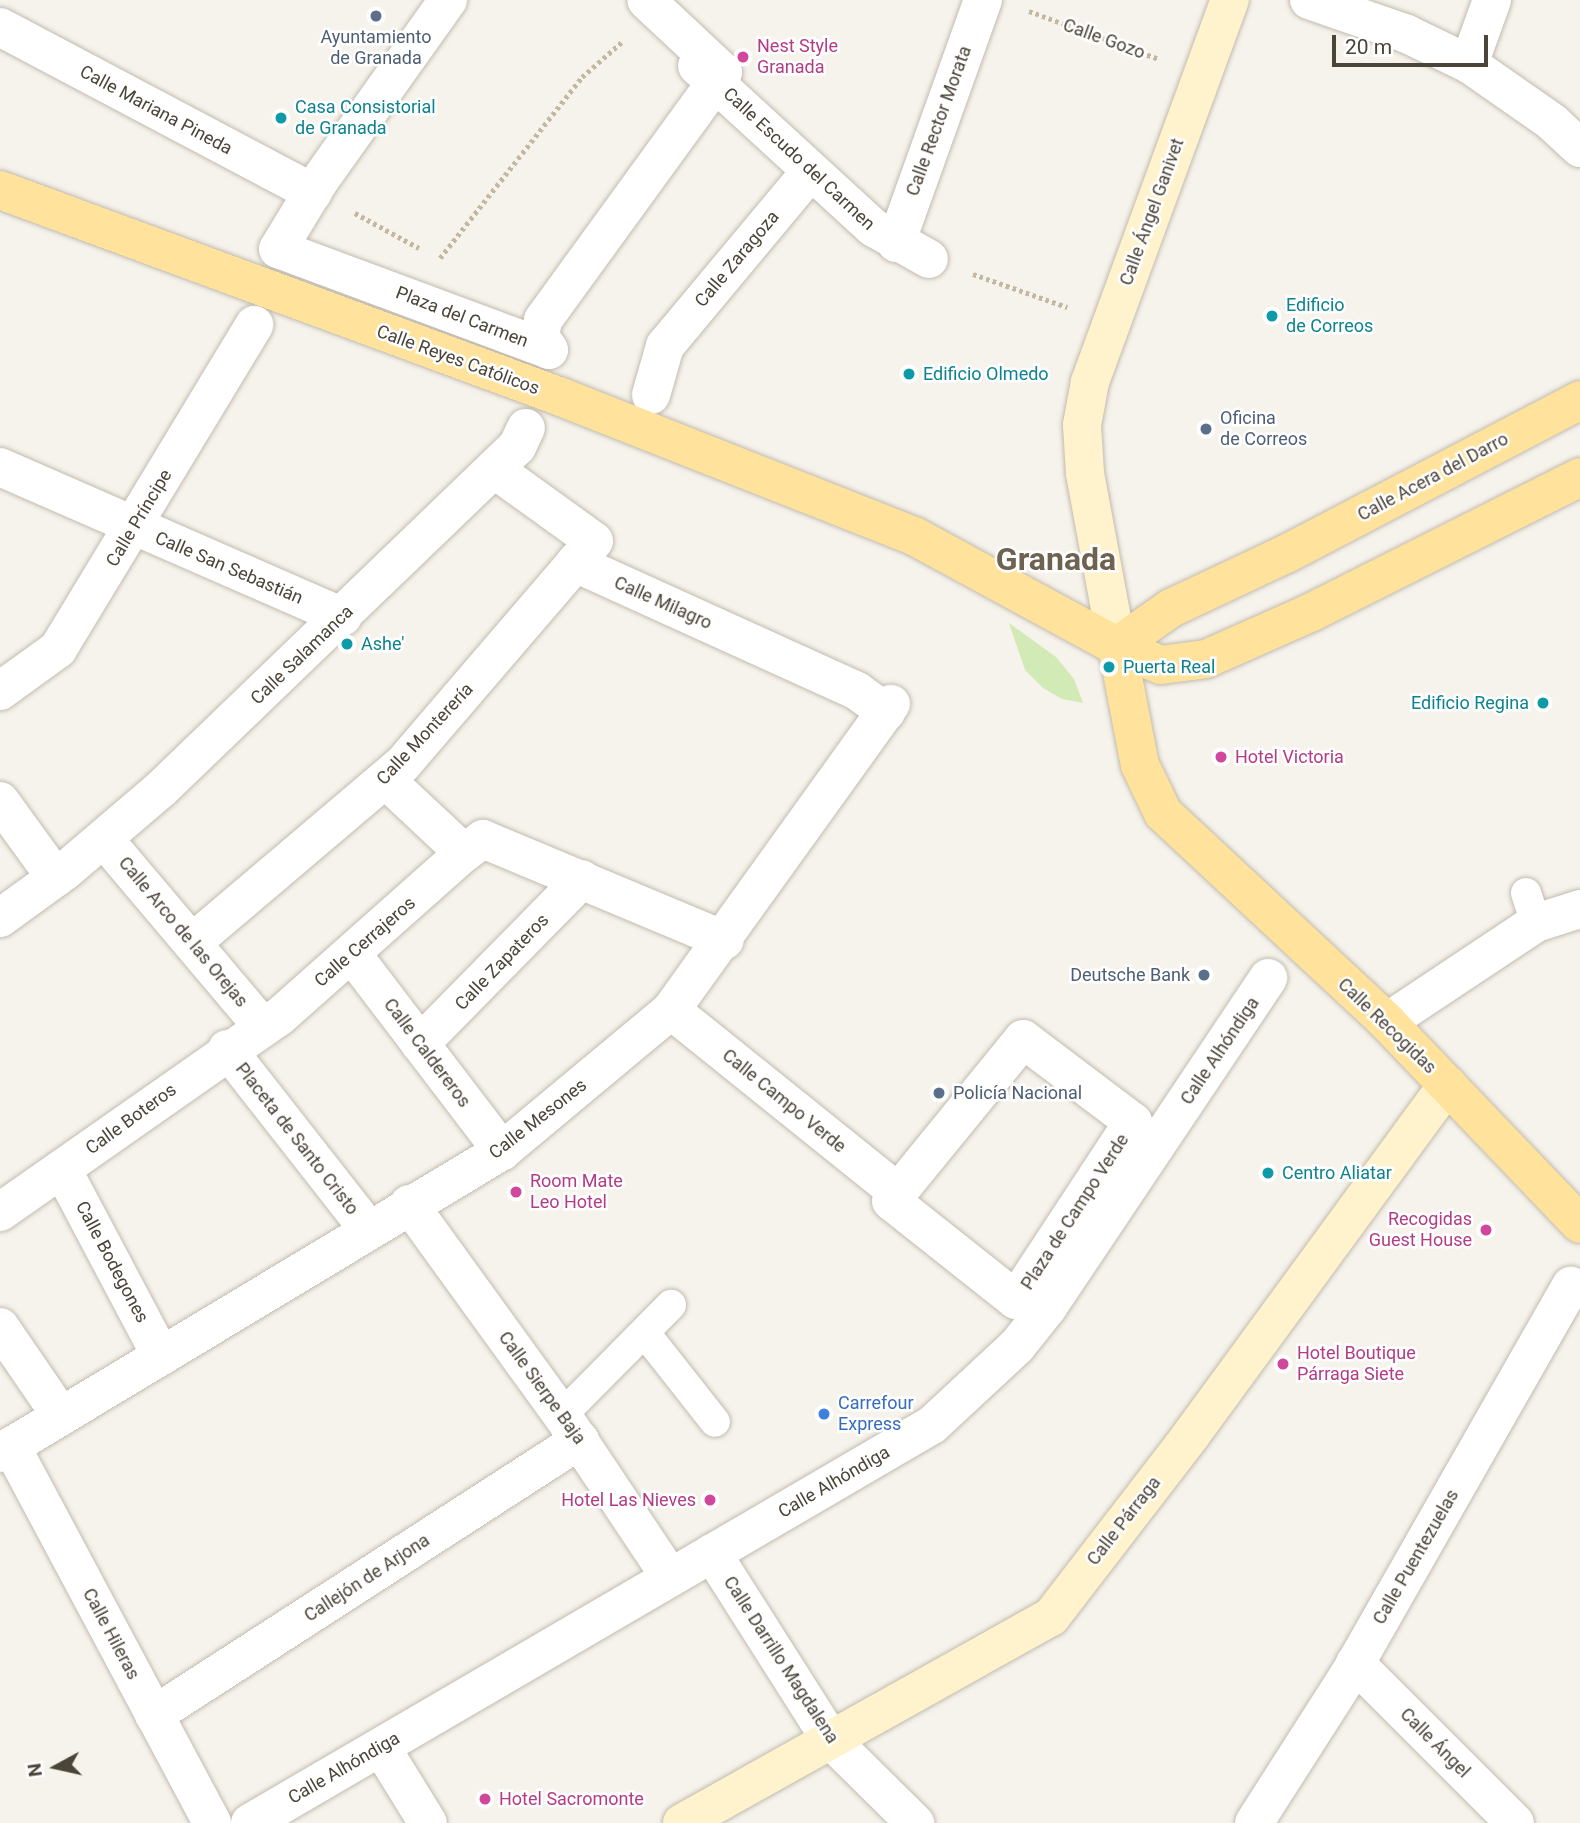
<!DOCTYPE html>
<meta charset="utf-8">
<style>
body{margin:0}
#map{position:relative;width:1580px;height:1823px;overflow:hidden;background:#f6f3ec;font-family:Roboto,sans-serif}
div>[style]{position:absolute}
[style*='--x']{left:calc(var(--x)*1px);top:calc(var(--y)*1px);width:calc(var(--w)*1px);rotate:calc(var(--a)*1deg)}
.green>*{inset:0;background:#d2eab5}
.path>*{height:4.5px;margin-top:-2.25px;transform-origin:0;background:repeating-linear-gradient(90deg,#c4b79f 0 3.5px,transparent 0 7px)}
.roads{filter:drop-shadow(0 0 2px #c2bbae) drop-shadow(0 0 2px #c2bbae)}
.lane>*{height:30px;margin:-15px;padding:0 15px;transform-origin:15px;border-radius:15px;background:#fff}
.street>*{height:38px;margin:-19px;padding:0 19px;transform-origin:19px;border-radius:19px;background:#fff}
.secondary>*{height:38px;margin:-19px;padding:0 19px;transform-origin:19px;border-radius:19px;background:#fff3cd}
.primary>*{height:38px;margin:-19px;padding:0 19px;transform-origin:19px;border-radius:19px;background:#ffe39c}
.dots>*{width:19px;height:19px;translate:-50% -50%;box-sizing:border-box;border:4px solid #fff;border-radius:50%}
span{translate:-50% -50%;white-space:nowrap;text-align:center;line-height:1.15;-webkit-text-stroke:5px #fff;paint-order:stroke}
.service-label{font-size:18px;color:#4e5e75}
.left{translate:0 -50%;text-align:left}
.right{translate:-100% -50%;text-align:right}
.street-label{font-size:18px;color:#4b4439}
.hotel-label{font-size:18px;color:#b23c85}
.culture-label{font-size:18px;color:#0d838f}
.shop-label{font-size:18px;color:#366cbe}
.town-label{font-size:32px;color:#6e6250;font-weight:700}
.north{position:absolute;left:21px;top:1732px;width:70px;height:70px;-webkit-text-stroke:5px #fff;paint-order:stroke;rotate:262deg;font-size:19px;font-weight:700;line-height:28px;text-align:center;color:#4b4439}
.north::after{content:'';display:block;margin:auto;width:24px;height:32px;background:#4b4439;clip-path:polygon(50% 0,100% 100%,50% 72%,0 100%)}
.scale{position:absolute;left:1332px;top:35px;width:156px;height:32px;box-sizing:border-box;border:4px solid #4b4439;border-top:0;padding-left:9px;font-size:21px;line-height:24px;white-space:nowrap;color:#4b4439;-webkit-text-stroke:5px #fff;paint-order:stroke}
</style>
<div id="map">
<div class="green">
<div style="clip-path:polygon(1009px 623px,1056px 657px,1074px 679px,1083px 703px,1062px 699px,1043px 688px,1025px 670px)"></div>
</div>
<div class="path">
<div style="--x:1029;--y:11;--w:139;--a:20.3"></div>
<div style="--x:355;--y:213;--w:73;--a:28.7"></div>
<div style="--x:440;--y:258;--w:230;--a:-51.9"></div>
<div style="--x:582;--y:77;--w:55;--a:-41.3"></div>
<div style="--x:973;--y:274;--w:100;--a:19.3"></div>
</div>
<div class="roads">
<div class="lane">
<div style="--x:1526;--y:893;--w:32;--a:72"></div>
<div style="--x:645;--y:1333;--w:113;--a:51.8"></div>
<div style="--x:562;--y:1415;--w:155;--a:-45.3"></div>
</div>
<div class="street">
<div style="--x:448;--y:0;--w:224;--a:125.4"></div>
<div style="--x:318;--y:183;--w:77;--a:121.2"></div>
<div style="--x:278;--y:249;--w:289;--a:20.4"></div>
<div style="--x:549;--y:350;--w:17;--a:-123"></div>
<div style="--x:540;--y:336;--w:16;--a:-79"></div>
<div style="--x:543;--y:320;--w:306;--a:-54"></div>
<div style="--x:723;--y:72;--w:105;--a:-136.9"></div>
<div style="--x:1309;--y:0;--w:104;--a:19.1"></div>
<div style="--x:1407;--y:34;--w:69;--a:25.8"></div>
<div style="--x:1469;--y:64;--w:101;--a:34.9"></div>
<div style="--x:1552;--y:122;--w:38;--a:43"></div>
<div style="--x:0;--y:27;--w:354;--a:27.9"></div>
<div style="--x:1469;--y:64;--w:68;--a:-70.2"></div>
<div style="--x:697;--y:66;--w:240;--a:42.5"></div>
<div style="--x:874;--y:228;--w:63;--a:29.4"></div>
<div style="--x:896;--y:243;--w:258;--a:-70.3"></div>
<div style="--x:665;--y:346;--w:226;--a:-50.2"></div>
<div style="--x:651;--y:395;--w:51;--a:-74.1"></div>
<div style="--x:0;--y:467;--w:374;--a:23.6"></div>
<div style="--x:494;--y:469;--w:123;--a:35.8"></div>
<div style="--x:594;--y:541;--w:29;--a:131"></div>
<div style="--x:575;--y:563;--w:310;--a:24.4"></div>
<div style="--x:857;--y:691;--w:36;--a:36"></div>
<div style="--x:0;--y:691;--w:72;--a:-35.9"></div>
<div style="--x:58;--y:649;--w:379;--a:-58.8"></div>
<div style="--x:386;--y:780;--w:107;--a:43.1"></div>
<div style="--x:464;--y:853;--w:24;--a:-36"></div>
<div style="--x:483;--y:839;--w:262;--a:22.7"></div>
<div style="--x:0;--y:801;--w:95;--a:54"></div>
<div style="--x:104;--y:839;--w:245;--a:49.8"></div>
<div style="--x:0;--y:918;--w:80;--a:-35.9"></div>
<div style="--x:65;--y:871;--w:126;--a:-40.5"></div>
<div style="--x:161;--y:789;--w:494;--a:-43.9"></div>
<div style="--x:517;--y:447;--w:21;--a:-65"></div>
<div style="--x:193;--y:942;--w:274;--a:-40.3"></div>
<div style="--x:402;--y:765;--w:266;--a:-49.4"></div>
<div style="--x:352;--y:954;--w:248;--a:52.7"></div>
<div style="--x:671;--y:1010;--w:290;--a:38.8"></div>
<div style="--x:1387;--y:1022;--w:179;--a:-33.6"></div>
<div style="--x:1536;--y:923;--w:46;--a:-17.7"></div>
<div style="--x:1023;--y:1039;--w:138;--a:37"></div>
<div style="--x:1133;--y:1122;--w:213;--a:123.3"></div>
<div style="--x:1016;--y:1300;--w:159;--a:-141.6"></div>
<div style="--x:891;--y:1201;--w:209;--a:-50.8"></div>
<div style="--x:420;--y:1044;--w:231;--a:-45.5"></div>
<div style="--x:227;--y:1049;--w:229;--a:51.9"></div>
<div style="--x:62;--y:1169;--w:212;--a:62.1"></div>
<div style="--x:409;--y:1204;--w:261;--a:54.1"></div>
<div style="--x:562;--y:1415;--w:195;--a:56.3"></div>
<div style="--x:0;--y:1212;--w:340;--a:-35"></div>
<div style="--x:279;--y:1017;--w:247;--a:-41.6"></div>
<div style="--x:0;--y:1327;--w:108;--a:55.6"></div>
<div style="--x:11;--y:1446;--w:427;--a:61.9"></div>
<div style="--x:0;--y:1453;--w:586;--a:-31.03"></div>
<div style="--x:502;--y:1151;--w:220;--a:-39.8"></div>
<div style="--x:671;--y:1010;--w:377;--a:-54.3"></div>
<div style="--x:712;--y:1553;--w:220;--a:57.6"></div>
<div style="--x:830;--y:1739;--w:120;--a:44.7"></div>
<div style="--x:1355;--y:1663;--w:226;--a:45"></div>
<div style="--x:154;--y:1715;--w:507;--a:-32.84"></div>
<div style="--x:381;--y:1747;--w:89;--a:58.3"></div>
<div style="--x:250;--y:1823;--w:790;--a:-30.27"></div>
<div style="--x:932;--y:1425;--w:116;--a:-42.9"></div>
<div style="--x:1017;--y:1346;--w:50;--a:-51.5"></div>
<div style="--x:1048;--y:1307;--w:396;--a:-56.2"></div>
<div style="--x:1254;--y:1823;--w:178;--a:-57.4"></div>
<div style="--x:1350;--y:1673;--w:446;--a:-60.3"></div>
</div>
<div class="secondary">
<div style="--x:1117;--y:646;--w:176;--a:-100.5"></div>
<div style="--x:1085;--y:473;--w:48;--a:-93.6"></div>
<div style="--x:1082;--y:425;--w:44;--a:-79.5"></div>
<div style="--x:1090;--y:382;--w:407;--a:-69.9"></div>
<div style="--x:682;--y:1823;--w:423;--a:-29.2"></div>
<div style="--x:1051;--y:1617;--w:230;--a:-52.4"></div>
<div style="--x:1191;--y:1435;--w:434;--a:-53.8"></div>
</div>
<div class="primary">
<div style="--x:0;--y:190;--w:598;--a:20.25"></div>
<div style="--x:561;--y:397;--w:379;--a:21.5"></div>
<div style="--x:914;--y:536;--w:231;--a:28.5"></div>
<div style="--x:1117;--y:646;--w:48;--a:23.4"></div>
<div style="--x:1161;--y:665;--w:45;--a:-7.6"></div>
<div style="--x:1206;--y:659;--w:116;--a:-23.9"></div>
<div style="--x:1312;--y:612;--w:300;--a:-26.7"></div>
<div style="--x:1117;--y:646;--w:121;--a:79.1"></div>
<div style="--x:1140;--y:765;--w:53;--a:64.4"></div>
<div style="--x:1163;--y:813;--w:306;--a:43"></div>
<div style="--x:1387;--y:1022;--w:279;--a:46.3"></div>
<div style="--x:1117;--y:646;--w:66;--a:-35.1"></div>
<div style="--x:1171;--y:608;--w:127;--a:-25.2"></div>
<div style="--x:1286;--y:554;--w:332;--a:-27.6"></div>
</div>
</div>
<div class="dots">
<div style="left:376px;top:16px;background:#5c6f8a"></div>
<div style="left:743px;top:57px;background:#d1479c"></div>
<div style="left:281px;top:118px;background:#0f9aa8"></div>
<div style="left:1272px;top:316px;background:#0f9aa8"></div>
<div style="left:909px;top:374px;background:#0f9aa8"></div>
<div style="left:1206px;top:429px;background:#5c6f8a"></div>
<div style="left:347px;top:644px;background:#0f9aa8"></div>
<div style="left:1109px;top:667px;background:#0f9aa8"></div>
<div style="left:1543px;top:703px;background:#0f9aa8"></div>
<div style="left:1221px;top:757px;background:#d1479c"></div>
<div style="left:1204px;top:975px;background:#5c6f8a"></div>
<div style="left:939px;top:1093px;background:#5c6f8a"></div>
<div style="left:1268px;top:1173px;background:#0f9aa8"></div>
<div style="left:516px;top:1192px;background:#d1479c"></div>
<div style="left:1486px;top:1230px;background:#d1479c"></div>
<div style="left:1283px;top:1364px;background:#d1479c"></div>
<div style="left:824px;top:1414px;background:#3f7fe0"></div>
<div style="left:710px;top:1500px;background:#d1479c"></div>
<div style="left:485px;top:1799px;background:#d1479c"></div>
</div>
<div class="service-label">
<span style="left:376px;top:48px">Ayuntamiento<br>de Granada</span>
<span class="left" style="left:1220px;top:429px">Oficina<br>de Correos</span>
<span class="right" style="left:1190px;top:975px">Deutsche Bank</span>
<span class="left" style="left:953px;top:1093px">Policía Nacional</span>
</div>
<div class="street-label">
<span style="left:1104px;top:39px;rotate:20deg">Calle Gozo</span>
<span style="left:156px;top:110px;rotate:28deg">Calle Mariana Pineda</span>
<span style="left:939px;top:121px;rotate:-70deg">Calle Rector Morata</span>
<span style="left:799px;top:159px;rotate:43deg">Calle Escudo del Carmen</span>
<span style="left:1152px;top:212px;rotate:-70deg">Calle Ángel Ganivet</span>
<span style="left:737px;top:259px;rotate:-50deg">Calle Zaragoza</span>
<span style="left:462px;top:317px;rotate:21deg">Plaza del Carmen</span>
<span style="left:458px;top:360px;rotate:20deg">Calle Reyes Católicos</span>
<span style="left:1433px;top:477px;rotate:-28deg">Calle Acera del Darro</span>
<span style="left:139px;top:518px;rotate:-59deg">Calle Príncipe</span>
<span style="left:229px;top:568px;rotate:23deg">Calle San Sebastián</span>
<span style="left:663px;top:603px;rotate:24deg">Calle Milagro</span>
<span style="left:302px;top:655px;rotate:-44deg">Calle Salamanca</span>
<span style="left:425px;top:734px;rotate:-47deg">Calle Monterería</span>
<span style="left:183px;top:932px;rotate:50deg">Calle Arco de las Orejas</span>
<span style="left:365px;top:942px;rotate:-41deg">Calle Cerrajeros</span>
<span style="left:502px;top:962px;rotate:-46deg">Calle Zapateros</span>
<span style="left:1387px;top:1026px;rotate:44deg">Calle Recogidas</span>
<span style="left:1220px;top:1051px;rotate:-56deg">Calle Alhóndiga</span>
<span style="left:427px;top:1053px;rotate:53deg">Calle Caldereros</span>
<span style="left:784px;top:1101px;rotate:39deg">Calle Campo Verde</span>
<span style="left:131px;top:1119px;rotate:-36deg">Calle Boteros</span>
<span style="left:538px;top:1119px;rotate:-38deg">Calle Mesones</span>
<span style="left:297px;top:1139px;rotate:52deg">Placeta de Santo Cristo</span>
<span style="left:1075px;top:1212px;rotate:-57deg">Plaza de Campo Verde</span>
<span style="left:112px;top:1262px;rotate:62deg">Calle Bodegones</span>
<span style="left:542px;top:1388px;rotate:54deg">Calle Sierpe Baja</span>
<span style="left:834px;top:1482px;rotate:-30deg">Calle Alhóndiga</span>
<span style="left:1124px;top:1521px;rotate:-52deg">Calle Párraga</span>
<span style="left:1416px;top:1557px;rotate:-60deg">Calle Puentezuelas</span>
<span style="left:367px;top:1578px;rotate:-33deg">Callejón de Arjona</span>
<span style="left:111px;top:1634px;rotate:62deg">Calle Hileras</span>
<span style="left:781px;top:1660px;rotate:57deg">Calle Darrillo Magdalena</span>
<span style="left:1435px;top:1743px;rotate:45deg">Calle Ángel</span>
<span style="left:344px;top:1768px;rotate:-30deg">Calle Alhóndiga</span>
</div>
<div class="hotel-label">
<span class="left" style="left:757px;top:57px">Nest Style<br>Granada</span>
<span class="left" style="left:1235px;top:757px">Hotel Victoria</span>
<span class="left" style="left:530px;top:1192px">Room Mate<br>Leo Hotel</span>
<span class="right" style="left:1472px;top:1230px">Recogidas<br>Guest House</span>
<span class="left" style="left:1297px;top:1364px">Hotel Boutique<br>Párraga Siete</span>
<span class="right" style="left:696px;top:1500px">Hotel Las Nieves</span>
<span class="left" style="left:499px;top:1799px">Hotel Sacromonte</span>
</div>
<div class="culture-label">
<span class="left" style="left:295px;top:118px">Casa Consistorial<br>de Granada</span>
<span class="left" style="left:1286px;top:316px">Edificio<br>de Correos</span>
<span class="left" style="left:923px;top:374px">Edificio Olmedo</span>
<span class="left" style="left:361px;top:644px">Ashe'</span>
<span class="left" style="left:1123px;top:667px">Puerta Real</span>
<span class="right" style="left:1529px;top:703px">Edificio Regina</span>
<span class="left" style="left:1282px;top:1173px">Centro Aliatar</span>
</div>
<div class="shop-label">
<span class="left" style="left:838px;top:1414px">Carrefour<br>Express</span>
</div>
<div class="town-label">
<span style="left:1056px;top:559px">Granada</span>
</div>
<div class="north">N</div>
<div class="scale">20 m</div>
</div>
